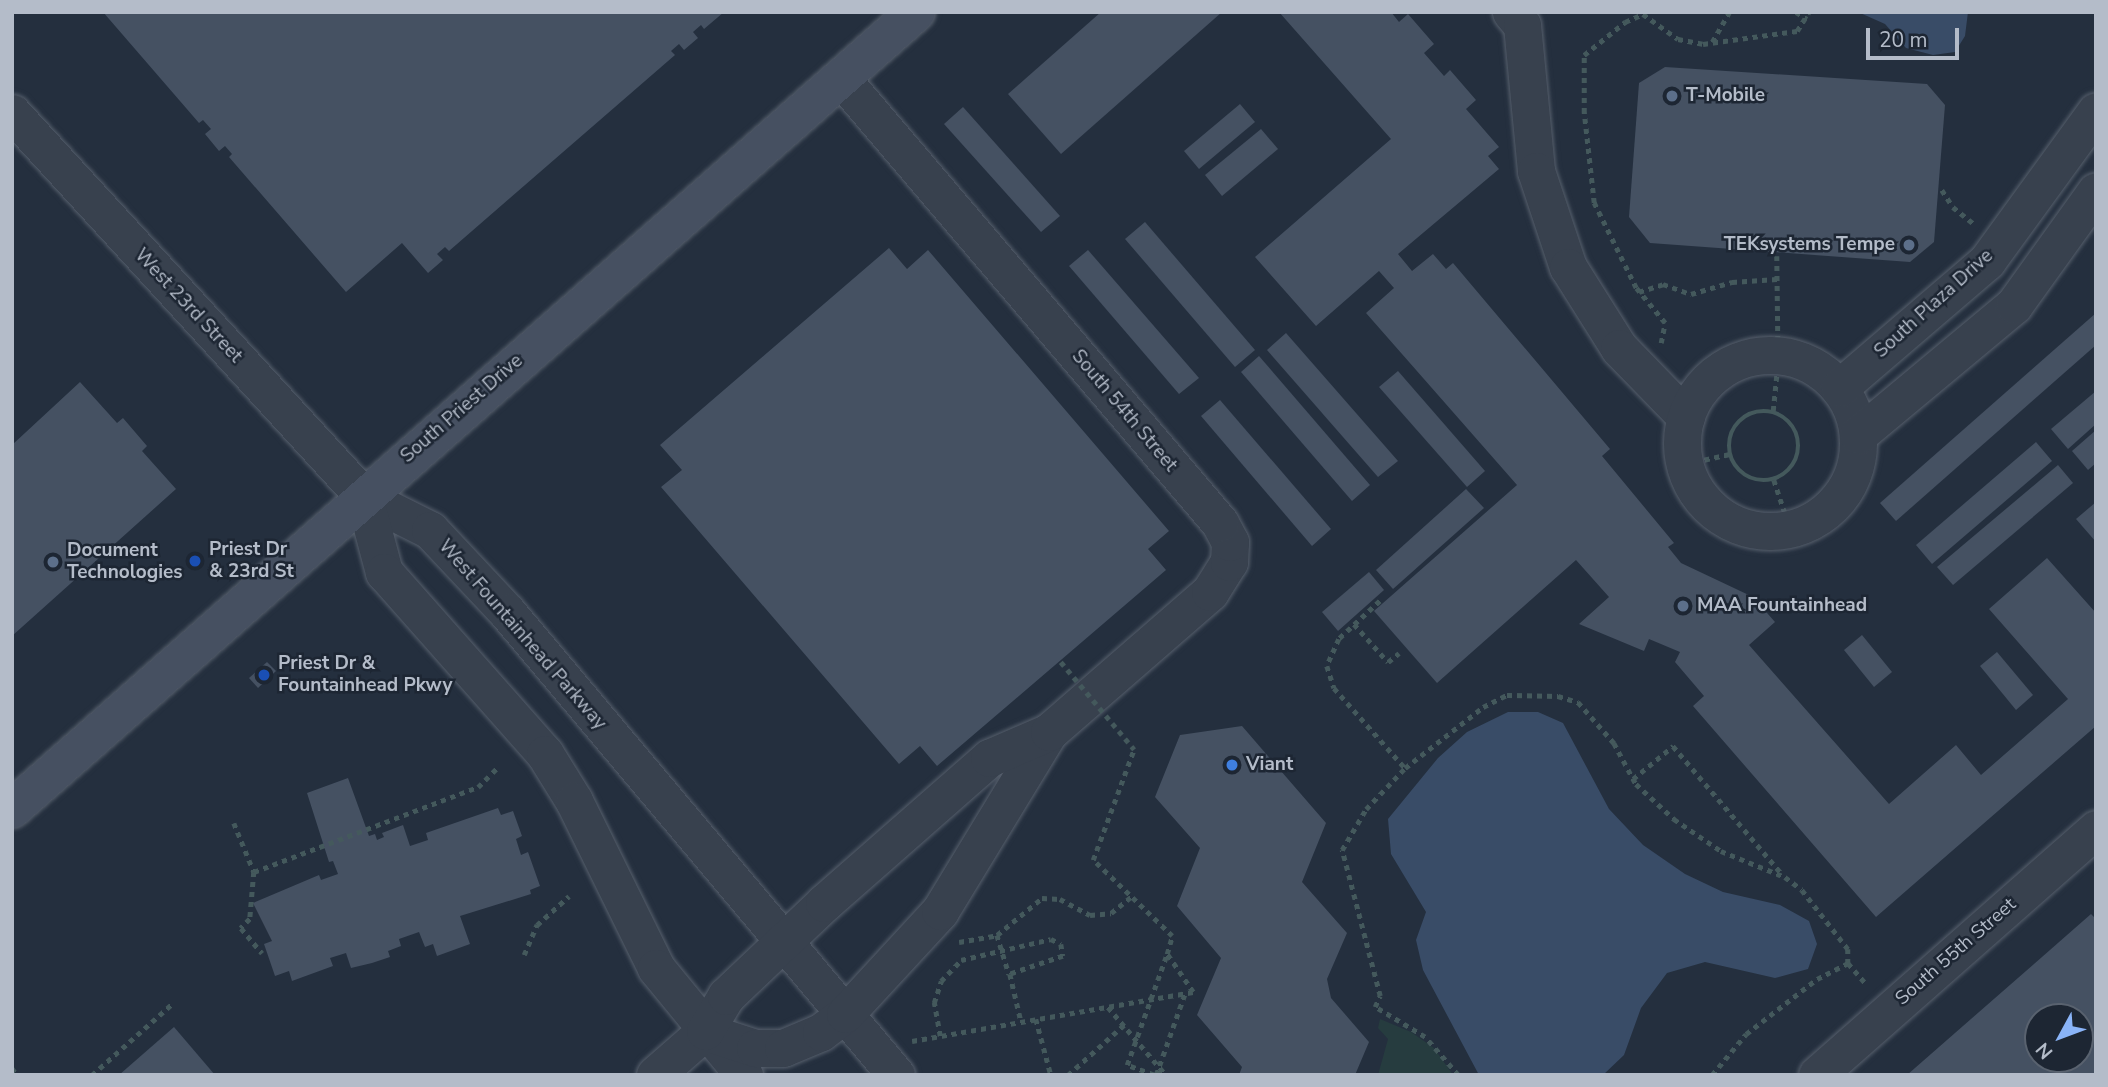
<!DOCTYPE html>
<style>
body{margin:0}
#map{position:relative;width:2108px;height:1087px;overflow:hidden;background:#242f3e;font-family:"Nunito Sans",sans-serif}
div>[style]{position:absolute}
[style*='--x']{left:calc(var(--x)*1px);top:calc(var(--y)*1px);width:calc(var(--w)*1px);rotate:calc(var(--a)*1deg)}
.green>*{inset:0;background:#263c3f}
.water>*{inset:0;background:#394c67}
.building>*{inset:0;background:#455162}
.path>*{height:4.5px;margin-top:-2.25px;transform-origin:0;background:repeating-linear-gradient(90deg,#44595c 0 5px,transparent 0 10px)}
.path>.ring{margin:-2.25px;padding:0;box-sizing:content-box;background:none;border:4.5px solid #44595c;border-radius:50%}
.roads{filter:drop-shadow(0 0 2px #565f6c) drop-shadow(0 0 2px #565f6c)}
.street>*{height:37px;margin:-18.5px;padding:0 18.5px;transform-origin:18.5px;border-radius:18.5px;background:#38414e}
.street>.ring{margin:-18.5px;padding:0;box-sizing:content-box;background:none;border:37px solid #38414e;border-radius:50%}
.secondary>*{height:38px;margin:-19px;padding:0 19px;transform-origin:19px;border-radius:19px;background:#465061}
.path-bridge>*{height:4.5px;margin-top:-2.25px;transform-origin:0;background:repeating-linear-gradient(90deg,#44595c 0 5px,transparent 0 10px)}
.dots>*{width:19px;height:19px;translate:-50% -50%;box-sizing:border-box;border:4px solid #1d2633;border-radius:50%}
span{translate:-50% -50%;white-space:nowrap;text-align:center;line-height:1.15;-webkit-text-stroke:5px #1d2633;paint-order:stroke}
.poi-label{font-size:19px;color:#b4bcc9;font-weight:700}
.left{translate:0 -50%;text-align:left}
.right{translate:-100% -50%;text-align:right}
.street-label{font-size:19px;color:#b4bcc9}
.frame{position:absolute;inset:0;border:14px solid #b4bcc9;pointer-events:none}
.north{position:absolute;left:2024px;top:1003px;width:70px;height:70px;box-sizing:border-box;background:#1d2633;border:2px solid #59626f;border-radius:50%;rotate:229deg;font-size:19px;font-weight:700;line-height:28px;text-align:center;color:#b4bcc9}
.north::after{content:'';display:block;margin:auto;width:24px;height:32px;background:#8ab4f8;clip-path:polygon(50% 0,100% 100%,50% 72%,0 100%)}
.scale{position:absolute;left:1866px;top:28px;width:93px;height:32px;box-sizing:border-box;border:4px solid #b4bcc9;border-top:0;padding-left:9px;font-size:21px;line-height:24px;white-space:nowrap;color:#b4bcc9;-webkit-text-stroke:5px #1d2633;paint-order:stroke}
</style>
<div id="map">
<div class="green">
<div style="clip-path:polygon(1380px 1019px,1411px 1032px,1434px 1048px,1453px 1075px,1378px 1075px,1388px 1039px,1378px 1028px)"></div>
</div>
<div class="water">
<div style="clip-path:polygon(1858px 12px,1968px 12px,1965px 36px,1955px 52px,1933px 55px,1906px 48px,1885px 24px)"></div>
<div style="clip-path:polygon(1508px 712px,1538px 712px,1563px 723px,1609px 809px,1643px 845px,1685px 874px,1723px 892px,1780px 905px,1809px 921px,1817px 944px,1808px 969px,1775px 978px,1705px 962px,1667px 973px,1641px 1008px,1624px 1055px,1603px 1075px,1479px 1075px,1423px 970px,1416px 940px,1426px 912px,1391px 854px,1388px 819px,1438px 758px,1467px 732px)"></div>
</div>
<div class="building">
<div style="clip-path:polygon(103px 12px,724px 12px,704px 29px,701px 25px,693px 32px,698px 38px,684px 50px,679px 44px,671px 51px,675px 55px,449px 251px,445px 247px,437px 254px,443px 260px,428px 273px,402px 243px,346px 292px,229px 157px,232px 154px,225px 146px,219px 151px,205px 134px,211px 129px,203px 120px,199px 123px)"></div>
<div style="clip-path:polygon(1101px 12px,1222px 12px,1061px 154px,1008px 94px)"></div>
<div style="clip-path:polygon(1279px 12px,1391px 12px,1399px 22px,1408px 14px,1434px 44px,1424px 53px,1444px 76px,1450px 70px,1476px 100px,1466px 109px,1499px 147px,1488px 156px,1499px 169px,1398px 254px,1412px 271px,1433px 254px,1446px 269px,1453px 263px,1610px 449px,1602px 456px,1674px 543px,1668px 547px,1681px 563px,1753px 597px,1775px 622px,1749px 645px,1889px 804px,1956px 745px,1981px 775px,2068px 699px,1989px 609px,2047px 558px,2096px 613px,2096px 726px,1876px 917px,1693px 706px,1704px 696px,1675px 662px,1680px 652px,1649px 639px,1644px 651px,1579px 624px,1609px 597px,1576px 560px,1437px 683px,1374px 611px,1517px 485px,1366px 313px,1394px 288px,1379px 271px,1316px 326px,1255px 257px,1391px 139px)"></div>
<div style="clip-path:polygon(1665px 67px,1927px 84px,1945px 105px,1934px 242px,1910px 262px,1650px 243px,1629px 217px,1639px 83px)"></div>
<div style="clip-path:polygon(1240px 104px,1255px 122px,1199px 169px,1184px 151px)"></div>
<div style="clip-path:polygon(963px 107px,1060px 216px,1041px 232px,944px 124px)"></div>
<div style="clip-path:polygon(1261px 129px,1278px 149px,1222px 196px,1205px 175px)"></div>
<div style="clip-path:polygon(1145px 222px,1255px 350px,1235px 367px,1125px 239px)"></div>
<div style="clip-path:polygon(889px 248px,907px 269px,928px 250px,1169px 531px,1148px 549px,1166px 570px,937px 766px,920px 746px,899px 764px,661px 487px,682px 470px,660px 445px)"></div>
<div style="clip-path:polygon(1088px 250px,1199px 378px,1179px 394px,1069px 266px)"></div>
<div style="clip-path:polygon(2096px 313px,2096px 345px,1896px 521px,1880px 503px)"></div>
<div style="clip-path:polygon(1286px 333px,1398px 461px,1378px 477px,1267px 350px)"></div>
<div style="clip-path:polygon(1259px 356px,1370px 485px,1352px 501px,1241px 372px)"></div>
<div style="clip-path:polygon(1398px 371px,1485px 471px,1467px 487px,1379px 387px)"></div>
<div style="clip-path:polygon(80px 382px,117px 423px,123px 418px,147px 446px,142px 451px,176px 489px,12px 636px,12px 445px)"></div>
<div style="clip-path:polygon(2096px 391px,2096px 424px,2068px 449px,2051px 429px)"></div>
<div style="clip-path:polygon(1220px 400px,1331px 529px,1312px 546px,1201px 416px)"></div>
<div style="clip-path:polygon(2096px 430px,2096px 463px,2088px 470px,2072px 451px)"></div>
<div style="clip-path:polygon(2036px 442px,2052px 461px,1932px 564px,1916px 545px)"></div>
<div style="clip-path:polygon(2058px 465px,2073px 483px,1953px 585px,1937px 567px)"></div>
<div style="clip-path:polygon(1466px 489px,1484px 508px,1393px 589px,1376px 570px)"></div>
<div style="clip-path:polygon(2096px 502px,2096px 542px,2076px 519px)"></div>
<div style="clip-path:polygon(1369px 572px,1384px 590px,1338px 631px,1322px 612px)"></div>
<div style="clip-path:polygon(1862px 635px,1892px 672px,1874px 687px,1844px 650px)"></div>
<div style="clip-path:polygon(1997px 652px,2033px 695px,2016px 710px,1980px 666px)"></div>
<div style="clip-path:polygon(267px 662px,276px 671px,258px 688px,249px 678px)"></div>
<div style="clip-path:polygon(1242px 726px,1326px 823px,1302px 882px,1347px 933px,1327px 979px,1331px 998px,1369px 1042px,1355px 1075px,1239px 1075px,1242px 1067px,1197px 1015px,1221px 958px,1177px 906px,1200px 848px,1155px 797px,1180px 735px)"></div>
<div style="clip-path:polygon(348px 778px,369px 836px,375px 834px,377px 840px,384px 837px,382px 833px,403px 825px,410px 846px,428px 840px,426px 833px,498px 808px,501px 815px,513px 811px,522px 836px,516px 839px,521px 855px,528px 852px,540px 886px,530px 890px,531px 894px,460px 916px,470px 944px,437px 956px,433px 944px,425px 947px,419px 932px,399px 939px,401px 946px,388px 951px,390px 957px,372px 963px,351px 968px,346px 953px,330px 958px,333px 966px,292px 981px,289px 971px,275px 976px,264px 944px,272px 941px,253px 903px,319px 875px,321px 880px,338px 874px,333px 861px,329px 862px,307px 793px)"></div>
<div style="clip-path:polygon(evenodd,2091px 914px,2096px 919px,2096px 1075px,1907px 1075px,2091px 914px,2038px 1017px,2080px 1017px,2080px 1059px,2038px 1059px,2038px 1017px)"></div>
<div style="clip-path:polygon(174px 1027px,215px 1075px,119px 1075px)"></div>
</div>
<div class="path">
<div style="--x:1796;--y:12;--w:13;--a:32"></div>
<div style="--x:1712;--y:42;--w:34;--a:-60"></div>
<div style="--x:1942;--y:190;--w:20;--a:57"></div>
<div style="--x:1953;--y:207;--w:26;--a:39"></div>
<div style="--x:1777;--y:256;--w:86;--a:89.3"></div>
<div style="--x:1639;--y:292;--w:25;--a:-18"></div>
<div style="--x:1663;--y:284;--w:30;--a:20"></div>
<div style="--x:1691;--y:294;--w:43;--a:-16.3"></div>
<div style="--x:1732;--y:282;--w:45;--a:-3.8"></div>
<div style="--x:1661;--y:343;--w:20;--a:-79"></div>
<div style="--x:1665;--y:323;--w:45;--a:-129.6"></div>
<div style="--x:1636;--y:288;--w:95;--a:-116.3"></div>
<div style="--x:1594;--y:203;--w:91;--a:-96.3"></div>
<div style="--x:1584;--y:113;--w:58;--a:-90"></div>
<div style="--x:1584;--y:55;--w:53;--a:-38.8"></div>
<div style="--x:1625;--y:22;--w:20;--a:-24"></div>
<div style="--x:1643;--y:14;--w:43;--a:35.5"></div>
<div style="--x:1678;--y:39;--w:25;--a:11"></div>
<div style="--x:1703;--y:44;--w:95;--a:-7.9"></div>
<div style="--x:1797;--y:31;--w:22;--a:-58"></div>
<div class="ring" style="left:1729px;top:411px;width:65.5px;height:65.5px"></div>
<div style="--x:1773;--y:411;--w:40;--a:-84.3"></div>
<div style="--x:1685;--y:464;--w:46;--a:-12.5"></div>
<div style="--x:1774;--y:480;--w:41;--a:71.6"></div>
<div style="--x:1380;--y:601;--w:56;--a:137.2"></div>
<div style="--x:1339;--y:639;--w:30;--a:114"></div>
<div style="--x:1327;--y:666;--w:23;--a:72"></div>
<div style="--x:1334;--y:688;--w:107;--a:48.4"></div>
<div style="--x:1354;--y:624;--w:51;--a:48.2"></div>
<div style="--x:1388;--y:662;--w:14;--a:-39"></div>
<div style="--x:1633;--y:779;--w:52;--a:-39.5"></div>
<div style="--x:1673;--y:746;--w:168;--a:49.6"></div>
<div style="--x:234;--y:823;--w:53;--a:67.8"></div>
<div style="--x:254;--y:872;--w:240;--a:-20.8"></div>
<div style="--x:478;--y:787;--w:30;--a:-45"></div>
<div style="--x:254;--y:872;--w:47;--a:94.9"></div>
<div style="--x:250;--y:919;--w:13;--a:135"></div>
<div style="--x:241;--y:928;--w:33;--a:50"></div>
<div style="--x:997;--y:935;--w:41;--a:72.9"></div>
<div style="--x:959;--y:942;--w:39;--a:-10"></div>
<div style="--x:997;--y:935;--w:58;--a:-39.4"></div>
<div style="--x:1042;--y:898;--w:18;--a:3"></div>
<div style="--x:1060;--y:899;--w:34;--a:28"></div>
<div style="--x:1090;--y:915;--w:21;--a:-5"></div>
<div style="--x:1111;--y:913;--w:26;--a:-39"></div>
<div style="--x:524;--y:955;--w:33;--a:-67"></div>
<div style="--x:537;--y:925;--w:43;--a:-42.2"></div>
<div style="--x:1108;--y:1007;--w:89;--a:49.5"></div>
<div style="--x:1036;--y:1019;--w:58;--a:75"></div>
<div style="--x:940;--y:1036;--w:34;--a:-100"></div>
<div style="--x:934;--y:1003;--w:23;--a:-72"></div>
<div style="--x:941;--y:981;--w:29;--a:-46"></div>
<div style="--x:961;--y:960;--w:92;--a:-13.1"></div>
<div style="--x:1051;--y:939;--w:11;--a:27"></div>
<div style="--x:1061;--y:944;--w:12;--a:81"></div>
<div style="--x:1063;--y:956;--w:56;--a:161.2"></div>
<div style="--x:1010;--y:974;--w:48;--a:76.8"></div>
<div style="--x:912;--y:1041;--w:285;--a:-9.9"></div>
<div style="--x:1193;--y:992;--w:46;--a:-124.4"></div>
<div style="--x:1167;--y:954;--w:19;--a:-74"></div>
<div style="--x:1172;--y:936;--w:110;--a:-136.1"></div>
<div style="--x:1093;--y:860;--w:118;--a:-69.7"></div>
<div style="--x:12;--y:1068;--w:9;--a:54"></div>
<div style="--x:92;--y:1075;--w:108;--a:-41.6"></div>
<div style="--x:1068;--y:1075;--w:75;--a:-41.8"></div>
<div style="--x:1154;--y:1075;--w:29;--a:-160"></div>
<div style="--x:1127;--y:1065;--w:118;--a:-70.2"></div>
<div style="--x:1156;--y:1075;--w:87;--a:-70.5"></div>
<div style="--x:1458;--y:1075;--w:50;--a:-131"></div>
<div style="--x:1425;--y:1037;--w:58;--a:-149"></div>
<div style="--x:1375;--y:1007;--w:12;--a:-66"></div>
<div style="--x:1380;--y:996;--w:151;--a:-104.6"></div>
<div style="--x:1342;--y:850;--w:48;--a:-59.7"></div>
<div style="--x:1366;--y:809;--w:57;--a:-46.4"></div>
<div style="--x:1405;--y:768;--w:99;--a:-38"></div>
<div style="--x:1483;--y:707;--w:27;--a:-27"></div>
<div style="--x:1507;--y:695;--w:51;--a:1.1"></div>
<div style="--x:1558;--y:696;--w:21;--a:17"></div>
<div style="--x:1578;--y:702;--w:55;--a:48.7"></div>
<div style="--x:1614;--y:743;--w:47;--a:61.8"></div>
<div style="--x:1636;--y:784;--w:52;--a:42.6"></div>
<div style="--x:1674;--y:819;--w:57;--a:34.2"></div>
<div style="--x:1721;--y:851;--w:69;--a:22.1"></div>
<div style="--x:1785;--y:877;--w:21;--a:37"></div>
<div style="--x:1802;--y:890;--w:75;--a:52.1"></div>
<div style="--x:1848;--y:949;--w:14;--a:90"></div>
<div style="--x:1712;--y:1075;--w:53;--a:-50.3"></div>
<div style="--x:1746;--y:1034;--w:90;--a:-37.8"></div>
<div style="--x:1817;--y:979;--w:35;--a:-27"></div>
<div style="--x:1848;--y:963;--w:29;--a:49"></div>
</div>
<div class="roads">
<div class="street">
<div style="--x:1511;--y:12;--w:17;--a:50"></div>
<div style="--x:1522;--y:25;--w:147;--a:84.5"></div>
<div style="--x:1536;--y:171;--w:101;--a:71.6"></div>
<div style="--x:1568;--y:267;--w:96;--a:57.8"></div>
<div style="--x:1619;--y:348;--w:96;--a:45.8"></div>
<div style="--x:12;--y:113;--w:521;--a:47.49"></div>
<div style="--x:364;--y:497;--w:74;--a:26.6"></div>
<div style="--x:430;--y:530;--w:112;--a:46.8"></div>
<div style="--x:507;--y:612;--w:605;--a:49.96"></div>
<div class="ring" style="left:1682px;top:355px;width:139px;height:139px"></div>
<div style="--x:1839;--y:388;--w:195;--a:-40.6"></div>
<div style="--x:1987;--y:261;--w:185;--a:-54"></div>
<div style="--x:1858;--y:435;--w:203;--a:-39.8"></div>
<div style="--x:2014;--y:305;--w:140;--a:-54.3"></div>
<div style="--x:364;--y:497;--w:78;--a:75.1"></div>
<div style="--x:384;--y:572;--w:243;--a:48.5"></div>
<div style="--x:545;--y:754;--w:55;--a:58.3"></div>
<div style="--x:574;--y:801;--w:186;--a:63.8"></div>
<div style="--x:656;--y:968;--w:139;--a:50.6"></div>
<div style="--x:706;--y:1032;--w:52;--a:18.1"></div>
<div style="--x:755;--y:1048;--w:28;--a:0"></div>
<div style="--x:783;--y:1048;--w:41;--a:-22.8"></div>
<div style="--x:821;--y:1032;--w:30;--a:-37"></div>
<div style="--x:845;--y:1014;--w:140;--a:-47.3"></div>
<div style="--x:940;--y:911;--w:210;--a:-58.7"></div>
<div style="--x:655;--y:1075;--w:67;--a:-41.3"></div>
<div style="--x:705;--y:1031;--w:41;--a:-59"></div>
<div style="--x:726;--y:996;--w:135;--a:-43.5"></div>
<div style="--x:824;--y:903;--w:220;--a:-41.3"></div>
<div style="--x:989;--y:758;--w:65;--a:-23.4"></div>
<div style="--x:1049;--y:732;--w:213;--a:-41"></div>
<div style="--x:1210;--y:592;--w:36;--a:-58"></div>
<div style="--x:1229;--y:562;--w:20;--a:-87"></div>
<div style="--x:1230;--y:542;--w:21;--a:-118"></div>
<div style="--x:1220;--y:523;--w:585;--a:-130.42"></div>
<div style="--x:1817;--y:1075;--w:372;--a:-41.4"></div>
</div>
<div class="secondary">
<div style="--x:12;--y:809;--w:1205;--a:-41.4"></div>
</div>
</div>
<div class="path-bridge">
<div style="--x:1061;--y:662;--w:114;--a:50"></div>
</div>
<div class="dots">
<div style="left:1672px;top:96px;background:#5c6f8a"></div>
<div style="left:1909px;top:245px;background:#5c6f8a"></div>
<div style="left:195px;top:561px;background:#1a4fb4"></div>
<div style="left:53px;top:562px;background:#5c6f8a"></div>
<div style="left:1683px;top:606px;background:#5c6f8a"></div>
<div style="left:264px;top:675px;background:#1a4fb4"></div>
<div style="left:1232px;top:765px;background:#3f7fe0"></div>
</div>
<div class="poi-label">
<span class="left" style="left:1686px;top:96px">T-Mobile</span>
<span class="right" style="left:1895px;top:245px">TEKsystems Tempe</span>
<span class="left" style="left:209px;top:561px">Priest Dr<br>&amp; 23rd St</span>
<span class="left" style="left:67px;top:562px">Document<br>Technologies</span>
<span class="left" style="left:1697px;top:606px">MAA Fountainhead</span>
<span class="left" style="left:278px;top:675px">Priest Dr &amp;<br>Fountainhead Pkwy</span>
<span class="left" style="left:1246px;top:765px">Viant</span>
</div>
<div class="street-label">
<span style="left:1934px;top:304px;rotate:-42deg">South Plaza Drive</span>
<span style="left:188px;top:306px;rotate:47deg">West 23rd Street</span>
<span style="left:462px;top:409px;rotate:-41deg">South Priest Drive</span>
<span style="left:1124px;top:411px;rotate:50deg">South 54th Street</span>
<span style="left:522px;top:635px;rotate:49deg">West Fountainhead Parkway</span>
<span style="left:1956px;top:952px;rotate:-41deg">South 55th Street</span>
</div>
<div class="frame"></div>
<div class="north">N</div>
<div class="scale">20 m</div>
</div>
